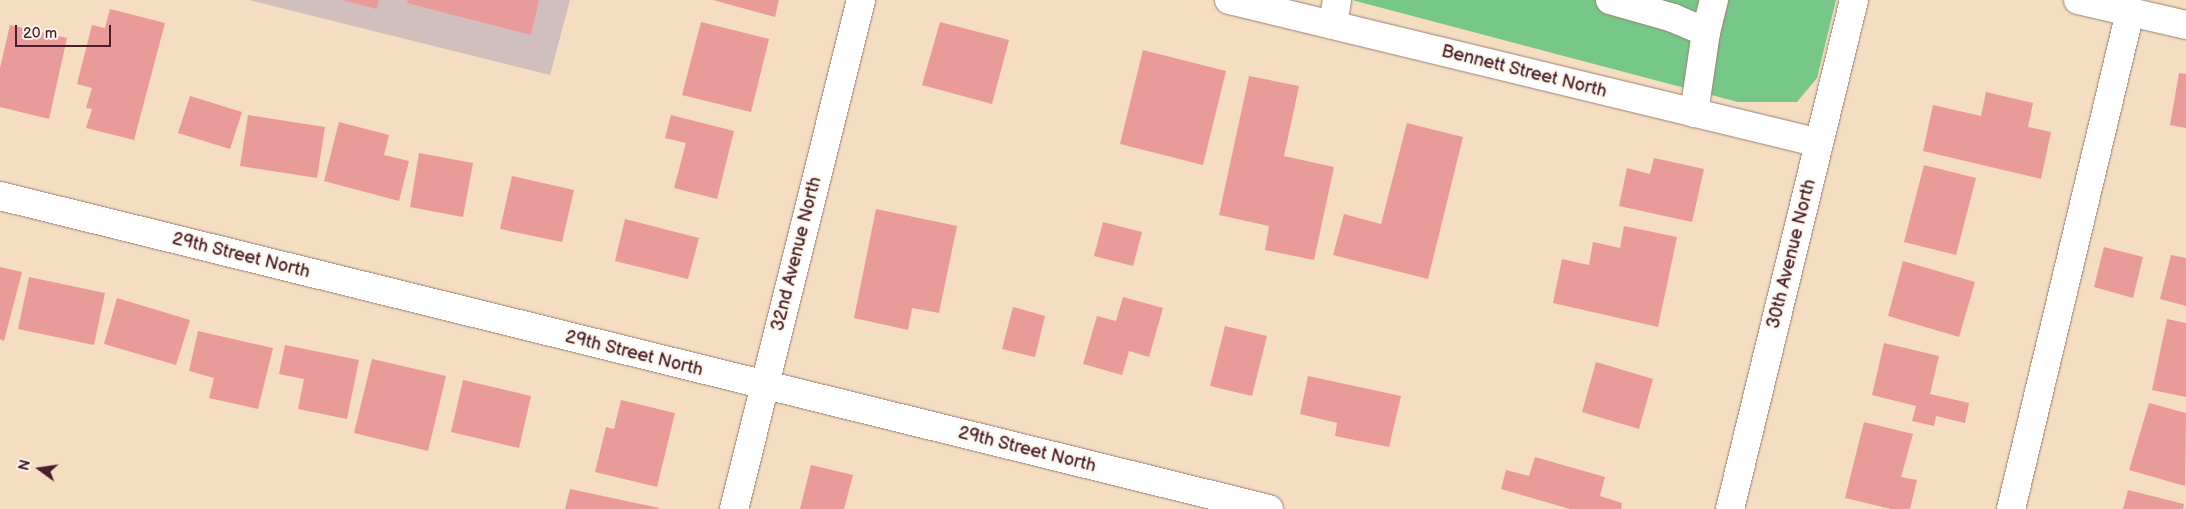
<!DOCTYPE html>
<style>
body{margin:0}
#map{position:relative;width:2186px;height:509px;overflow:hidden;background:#f4ddc0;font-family:"Balsamiq Sans",sans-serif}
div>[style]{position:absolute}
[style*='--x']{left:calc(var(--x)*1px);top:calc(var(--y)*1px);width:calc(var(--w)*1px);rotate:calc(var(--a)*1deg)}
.industrial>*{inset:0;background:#d1bfbd}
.green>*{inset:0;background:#76c788}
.building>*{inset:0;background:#e99b99}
.roads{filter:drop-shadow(0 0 1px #9f7e76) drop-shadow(0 0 1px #9f7e76)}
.minor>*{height:28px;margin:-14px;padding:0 14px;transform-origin:14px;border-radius:14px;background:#fff}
span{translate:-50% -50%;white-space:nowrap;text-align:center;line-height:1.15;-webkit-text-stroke:4.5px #fbf7ec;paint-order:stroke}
.street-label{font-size:18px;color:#4a1f2b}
.north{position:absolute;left:15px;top:444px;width:50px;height:50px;-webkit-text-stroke:4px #fbf7ec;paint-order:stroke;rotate:284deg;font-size:14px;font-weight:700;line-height:20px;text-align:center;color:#4a1f2b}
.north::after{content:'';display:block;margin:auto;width:18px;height:22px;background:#4a1f2b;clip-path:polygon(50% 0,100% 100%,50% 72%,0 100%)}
.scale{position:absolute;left:15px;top:25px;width:96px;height:22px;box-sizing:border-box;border:2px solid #4a1f2b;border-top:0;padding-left:6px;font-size:15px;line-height:18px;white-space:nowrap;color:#4a1f2b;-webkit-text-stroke:4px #fbf7ec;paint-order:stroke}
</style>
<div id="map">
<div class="industrial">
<div style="clip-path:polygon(249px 0,570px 0,550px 75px)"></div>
</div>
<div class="green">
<div style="clip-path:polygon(1352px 0,1836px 0,1817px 78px,1797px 102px,1738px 102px)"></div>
</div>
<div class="building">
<div style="clip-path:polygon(342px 0,379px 0,377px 9px)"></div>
<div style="clip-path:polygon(408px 0,539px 0,531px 35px,407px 3px)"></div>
<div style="clip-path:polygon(713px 0,779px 0,775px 17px)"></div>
<div style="clip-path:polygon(110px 9px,165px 23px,134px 140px,86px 128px,92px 109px,86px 108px,92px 88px,77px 84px,92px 25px,105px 28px)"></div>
<div style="clip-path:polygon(701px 22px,769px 39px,751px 112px,682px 95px)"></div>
<div style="clip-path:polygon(940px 22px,1009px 40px,992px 104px,922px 85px)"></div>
<div style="clip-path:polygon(10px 25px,67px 38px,49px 119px,0 107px,0 68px)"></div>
<div style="clip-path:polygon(1143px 50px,1226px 71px,1203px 165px,1120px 144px)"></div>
<div style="clip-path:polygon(2179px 73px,2186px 74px,2186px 128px,2170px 125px)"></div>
<div style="clip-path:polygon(1249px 76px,1299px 86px,1284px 156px,1334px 167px,1314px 260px,1265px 250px,1269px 226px,1219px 215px)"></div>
<div style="clip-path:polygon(1986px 92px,2033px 103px,2028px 127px,2051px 132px,2041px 179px,1923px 151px,1933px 105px,1981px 116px)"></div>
<div style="clip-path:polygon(190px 96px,242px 112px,230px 149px,178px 133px)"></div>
<div style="clip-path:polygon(248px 115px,325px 127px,317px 178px,240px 166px)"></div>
<div style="clip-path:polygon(671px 115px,734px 131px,717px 199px,674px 188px,686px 143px,665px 138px)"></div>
<div style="clip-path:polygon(339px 122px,389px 135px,384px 155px,409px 161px,399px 201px,324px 181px)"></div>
<div style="clip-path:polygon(1407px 123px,1463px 137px,1428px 279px,1333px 255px,1344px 214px,1381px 224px)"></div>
<div style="clip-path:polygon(419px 153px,473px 163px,463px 217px,410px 207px)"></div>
<div style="clip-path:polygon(1654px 158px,1704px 169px,1692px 222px,1619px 206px,1627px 168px,1650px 174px)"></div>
<div style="clip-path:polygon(1924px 165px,1976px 178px,1956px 255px,1904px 242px)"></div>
<div style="clip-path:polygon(512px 176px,574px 190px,562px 242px,500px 229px)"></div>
<div style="clip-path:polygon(876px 209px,957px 226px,939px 313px,912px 308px,908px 330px,854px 318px)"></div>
<div style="clip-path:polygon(625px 219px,699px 238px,688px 279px,615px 261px)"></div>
<div style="clip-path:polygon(1103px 222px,1142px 232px,1133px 266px,1094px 256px)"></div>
<div style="clip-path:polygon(1624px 226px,1677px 237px,1658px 327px,1553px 303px,1562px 259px,1589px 265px,1593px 242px,1620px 248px)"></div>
<div style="clip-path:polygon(2104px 247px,2143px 257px,2133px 298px,2094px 287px)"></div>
<div style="clip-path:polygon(2171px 255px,2186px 258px,2186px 306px,2160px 299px)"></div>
<div style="clip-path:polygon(1903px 261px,1975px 282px,1959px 337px,1888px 316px)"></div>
<div style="clip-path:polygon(0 267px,22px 272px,4px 341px,0 339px)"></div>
<div style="clip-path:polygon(29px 277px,105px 293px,94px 345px,18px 329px)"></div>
<div style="clip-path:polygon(1123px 297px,1163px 308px,1149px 357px,1129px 351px,1122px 375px,1083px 364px,1097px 316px,1116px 321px)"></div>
<div style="clip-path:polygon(117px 298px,190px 320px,176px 365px,104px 344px)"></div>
<div style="clip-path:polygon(1013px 307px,1045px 316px,1035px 357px,1002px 349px)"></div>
<div style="clip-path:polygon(2167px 319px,2186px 323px,2186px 397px,2152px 390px)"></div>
<div style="clip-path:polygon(1225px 326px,1267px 336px,1252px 396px,1210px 386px)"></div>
<div style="clip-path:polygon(198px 331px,273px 348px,258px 409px,209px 398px,214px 378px,189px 371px)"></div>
<div style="clip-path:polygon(1884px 343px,1939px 356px,1930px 394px,1969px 403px,1965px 423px,1936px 416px,1934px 426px,1912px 421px,1916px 406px,1872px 395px)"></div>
<div style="clip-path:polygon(285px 345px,359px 360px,347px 419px,298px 409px,304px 379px,279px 374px)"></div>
<div style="clip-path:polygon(372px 359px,446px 376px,428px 451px,354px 433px)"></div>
<div style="clip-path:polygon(1596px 362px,1653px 379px,1639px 429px,1582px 412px)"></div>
<div style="clip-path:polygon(1308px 376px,1401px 396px,1389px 447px,1335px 436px,1337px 423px,1300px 414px)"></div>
<div style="clip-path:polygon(463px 380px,531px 396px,519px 448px,451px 432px)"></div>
<div style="clip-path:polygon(621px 400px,675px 413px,657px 487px,595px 472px,606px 427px,614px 429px)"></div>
<div style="clip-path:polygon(2149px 403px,2186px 413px,2185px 486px,2129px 470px)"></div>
<div style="clip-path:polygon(1864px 422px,1913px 434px,1901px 477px,1917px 480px,1910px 509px,1891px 509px,1845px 498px)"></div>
<div style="clip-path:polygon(1535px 457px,1605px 477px,1600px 496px,1622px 503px,1621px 509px,1570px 509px,1501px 489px,1506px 470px,1529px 476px)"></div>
<div style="clip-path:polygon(811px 465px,853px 475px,844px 509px,800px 509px)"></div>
<div style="clip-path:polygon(570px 489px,659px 508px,659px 509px,565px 509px)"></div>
<div style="clip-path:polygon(2128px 490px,2184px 504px,2183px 509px,2123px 509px)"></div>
</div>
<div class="roads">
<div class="minor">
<div style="--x:1229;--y:0;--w:607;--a:13.62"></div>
<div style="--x:1610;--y:0;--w:66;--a:15.9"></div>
<div style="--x:1673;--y:18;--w:36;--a:23"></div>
<div style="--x:1706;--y:32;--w:82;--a:98.4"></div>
<div style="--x:2078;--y:0;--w:111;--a:13"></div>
<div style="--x:1333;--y:25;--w:25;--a:-81"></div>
<div style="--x:1706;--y:32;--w:33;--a:-76"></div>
<div style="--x:0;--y:196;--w:1307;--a:13.86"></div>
<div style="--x:734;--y:509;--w:525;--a:-75.99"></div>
<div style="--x:1730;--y:509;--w:524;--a:-76.31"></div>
<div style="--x:2011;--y:509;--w:511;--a:-76.53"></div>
</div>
</div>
<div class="street-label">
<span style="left:1524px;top:72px;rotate:14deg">Bennett Street North</span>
<span style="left:797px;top:254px;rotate:-76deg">32nd Avenue North</span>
<span style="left:1792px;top:254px;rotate:-76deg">30th Avenue North</span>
<span style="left:241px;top:256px;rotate:14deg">29th Street North</span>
<span style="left:634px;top:354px;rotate:14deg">29th Street North</span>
<span style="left:1027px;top:450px;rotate:14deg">29th Street North</span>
</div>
<div class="north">N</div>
<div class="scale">20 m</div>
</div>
